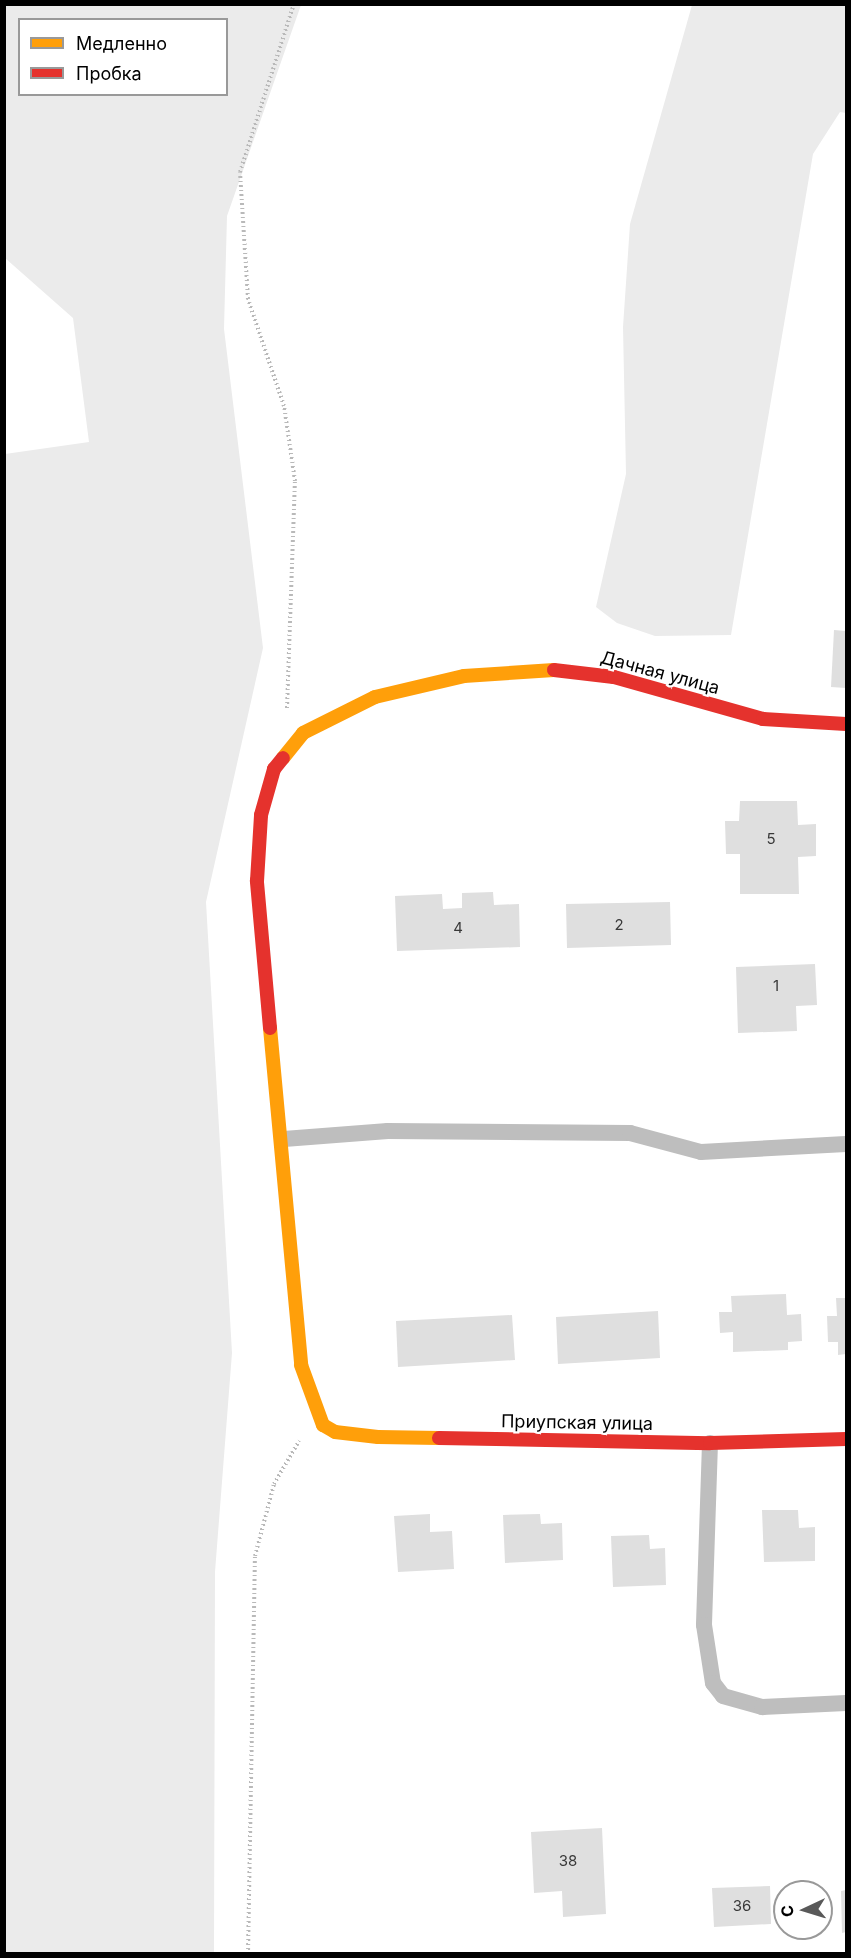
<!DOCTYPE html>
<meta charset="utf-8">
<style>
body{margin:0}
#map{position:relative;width:851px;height:1958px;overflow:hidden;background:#fff;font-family:Inter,sans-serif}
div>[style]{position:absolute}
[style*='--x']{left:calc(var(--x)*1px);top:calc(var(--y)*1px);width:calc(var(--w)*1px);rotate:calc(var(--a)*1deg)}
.green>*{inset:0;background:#ebebeb}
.building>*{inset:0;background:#dfdfdf}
.path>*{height:4px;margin-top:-2px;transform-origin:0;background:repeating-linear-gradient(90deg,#b9b9b9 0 1.5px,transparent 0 4.5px)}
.lane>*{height:16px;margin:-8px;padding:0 8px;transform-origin:8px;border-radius:8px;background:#bebebe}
.slow>*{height:14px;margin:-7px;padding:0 7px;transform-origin:7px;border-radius:7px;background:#ff9f0a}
.jam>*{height:14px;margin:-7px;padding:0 7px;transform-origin:7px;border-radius:7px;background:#e5322d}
span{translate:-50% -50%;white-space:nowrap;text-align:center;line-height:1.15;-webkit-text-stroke:4.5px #fff;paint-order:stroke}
.number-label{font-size:15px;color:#383838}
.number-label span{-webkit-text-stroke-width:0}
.street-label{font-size:18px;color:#000}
.frame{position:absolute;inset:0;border:6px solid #000;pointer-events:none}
.legend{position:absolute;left:18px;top:18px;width:210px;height:78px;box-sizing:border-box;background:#fff;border:2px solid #999;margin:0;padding:8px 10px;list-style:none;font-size:18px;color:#000}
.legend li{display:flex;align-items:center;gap:12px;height:30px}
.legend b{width:30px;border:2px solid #999}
.north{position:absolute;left:773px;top:1880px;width:60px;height:60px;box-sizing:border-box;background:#fff;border:2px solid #999;border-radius:50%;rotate:266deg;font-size:16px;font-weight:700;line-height:24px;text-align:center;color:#000}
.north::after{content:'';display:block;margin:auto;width:21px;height:27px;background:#595959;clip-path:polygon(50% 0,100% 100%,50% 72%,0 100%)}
</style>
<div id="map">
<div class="green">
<div style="clip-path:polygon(evenodd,5px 4px,301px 5px,227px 216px,224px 329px,263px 648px,206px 902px,232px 1353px,215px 1572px,214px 1953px,5px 1953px,5px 454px,89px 442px,73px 318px,5px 258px,5px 4px,20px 20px,226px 20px,226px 94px,20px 94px,20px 20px)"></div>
<div style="clip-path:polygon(692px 5px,846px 5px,846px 113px,840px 112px,813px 154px,731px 635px,655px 636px,617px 623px,596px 607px,626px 474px,623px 327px,630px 224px)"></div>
</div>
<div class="building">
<div style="clip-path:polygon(834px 630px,846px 631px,846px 688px,831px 687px)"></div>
<div style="clip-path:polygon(740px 801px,797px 801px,798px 825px,816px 824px,816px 856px,798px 857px,799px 894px,740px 894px,740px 854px,726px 854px,725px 821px,739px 821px)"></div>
<div style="clip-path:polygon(493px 892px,494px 905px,519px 904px,520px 947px,397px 951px,395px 896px,442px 894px,443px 909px,462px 908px,462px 893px)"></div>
<div style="clip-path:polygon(670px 902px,671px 945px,567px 948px,566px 904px)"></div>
<div style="clip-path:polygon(815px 964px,817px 1005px,796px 1006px,797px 1031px,738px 1033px,736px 967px)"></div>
<div style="clip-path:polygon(786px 1294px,787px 1315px,801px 1314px,802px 1341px,788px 1342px,788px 1350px,733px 1352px,733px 1332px,720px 1333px,719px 1312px,732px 1312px,731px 1296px)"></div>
<div style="clip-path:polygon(836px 1298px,846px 1298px,846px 1354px,838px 1355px,838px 1342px,828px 1342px,827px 1316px,837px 1316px)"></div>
<div style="clip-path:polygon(658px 1311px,660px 1358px,558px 1364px,556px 1317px)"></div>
<div style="clip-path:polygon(512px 1315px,515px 1360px,398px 1367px,396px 1321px)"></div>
<div style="clip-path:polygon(762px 1510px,798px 1510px,799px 1528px,815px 1527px,815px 1561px,764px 1562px)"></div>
<div style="clip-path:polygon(430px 1514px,430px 1532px,452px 1531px,454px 1569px,398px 1572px,394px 1516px)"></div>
<div style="clip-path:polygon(540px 1514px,541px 1524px,562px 1523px,563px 1560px,505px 1563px,503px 1515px)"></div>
<div style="clip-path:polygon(649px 1535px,650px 1549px,665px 1548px,666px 1585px,613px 1587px,611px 1536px)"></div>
<div style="clip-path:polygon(602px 1828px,606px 1914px,563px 1917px,562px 1891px,534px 1893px,531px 1832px)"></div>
<div style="clip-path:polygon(770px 1886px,771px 1924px,714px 1927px,712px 1888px)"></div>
<div style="clip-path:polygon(846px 1890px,846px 1932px,842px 1933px,841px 1891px)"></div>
</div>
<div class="path">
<div style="--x:287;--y:708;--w:227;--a:-88"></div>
<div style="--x:295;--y:481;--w:76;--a:-98.3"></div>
<div style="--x:284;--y:406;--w:113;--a:-108.6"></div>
<div style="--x:248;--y:299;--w:127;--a:-93.6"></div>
<div style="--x:240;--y:172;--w:176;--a:-72.2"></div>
<div style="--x:248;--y:1954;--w:398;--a:-89"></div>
<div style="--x:255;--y:1556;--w:74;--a:-75.2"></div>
<div style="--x:274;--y:1484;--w:50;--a:-59.8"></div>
</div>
<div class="lane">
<div style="--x:284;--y:1139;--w:104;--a:-4.4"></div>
<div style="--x:388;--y:1131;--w:242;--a:0.5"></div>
<div style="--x:630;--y:1133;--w:73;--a:15"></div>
<div style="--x:701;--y:1152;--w:145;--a:-3.2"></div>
<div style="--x:710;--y:1443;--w:182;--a:91.9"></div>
<div style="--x:704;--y:1625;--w:59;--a:81.2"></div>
<div style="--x:713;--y:1683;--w:16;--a:52"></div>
<div style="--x:723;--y:1696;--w:41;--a:15.8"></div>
<div style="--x:762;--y:1707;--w:84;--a:-2.7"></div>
</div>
<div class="slow">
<div style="--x:283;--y:758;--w:32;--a:-51"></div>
<div style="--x:303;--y:733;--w:80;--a:-26.6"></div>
<div style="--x:375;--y:697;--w:91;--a:-13.3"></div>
<div style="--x:464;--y:676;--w:90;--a:-3.8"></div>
<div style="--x:270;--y:1028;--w:338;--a:84.7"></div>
<div style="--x:301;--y:1365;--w:64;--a:69.9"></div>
<div style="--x:323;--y:1425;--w:14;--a:30"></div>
<div style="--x:335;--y:1432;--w:43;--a:6.6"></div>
<div style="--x:378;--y:1437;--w:61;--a:0.9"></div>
</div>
<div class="jam">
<div style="--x:554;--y:670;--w:60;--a:6.7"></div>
<div style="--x:614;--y:677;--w:155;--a:15.7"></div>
<div style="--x:763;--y:719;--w:83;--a:3.4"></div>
<div style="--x:270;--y:1028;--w:148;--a:-95.1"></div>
<div style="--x:257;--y:881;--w:66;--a:-86.5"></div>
<div style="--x:261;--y:815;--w:48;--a:-74.2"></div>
<div style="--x:274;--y:769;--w:14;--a:-51"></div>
<div style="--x:439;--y:1438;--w:271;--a:1.1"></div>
<div style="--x:710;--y:1443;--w:136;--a:-1.7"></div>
</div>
<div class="number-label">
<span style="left:771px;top:839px">5</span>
<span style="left:619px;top:925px">2</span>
<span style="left:458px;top:928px">4</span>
<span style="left:776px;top:986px">1</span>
<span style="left:568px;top:1861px">38</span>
<span style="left:742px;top:1906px">36</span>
</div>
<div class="street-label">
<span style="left:660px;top:673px;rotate:15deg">Дачная улица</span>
<span style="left:577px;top:1423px;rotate:1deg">Приупская улица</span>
</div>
<div class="frame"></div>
<ul class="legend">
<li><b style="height:8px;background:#ff9f0a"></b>Медленно</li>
<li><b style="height:8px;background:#e5322d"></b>Пробка</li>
</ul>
<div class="north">С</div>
</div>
